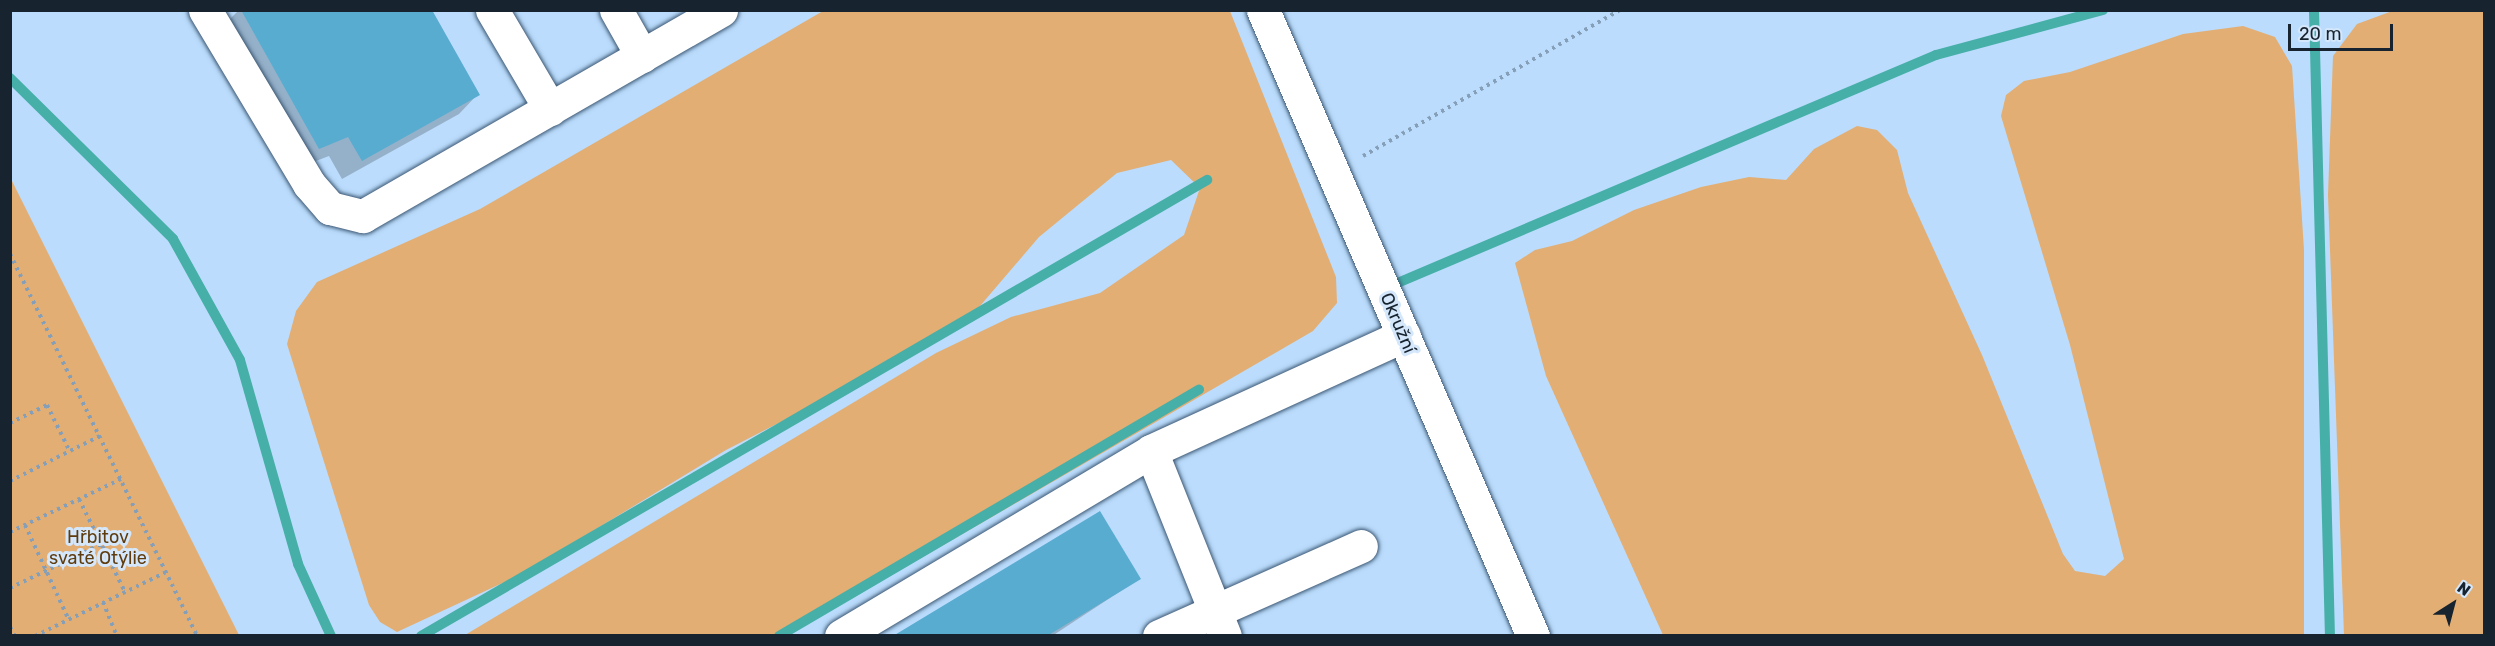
<!DOCTYPE html>
<meta charset="utf-8">
<style>
body{margin:0}
#map{position:relative;width:2495px;height:646px;overflow:hidden;background:#bbdcfc;font-family:Rubik,sans-serif}
div>[style]{position:absolute}
[style*='--x']{left:calc(var(--x)*1px);top:calc(var(--y)*1px);width:calc(var(--w)*1px);rotate:calc(var(--a)*1deg)}
.green>*{inset:0;background:#e2ae74}
.shadow>*{inset:0;background:#0003}
.stream>*{height:10px;margin:-5px;padding:0 5px;transform-origin:5px;border-radius:5px;background:#46afa8}
.building>*{inset:0;background:#58acd0}
.path>*{height:4px;margin-top:-2px;transform-origin:0;background:repeating-linear-gradient(90deg,#859fb8 0 3px,transparent 0 7.5px)}
.roads{filter:drop-shadow(0 0 2px #3b5773) drop-shadow(0 0 2px #3b5773)}
.minor>*{height:33px;margin:-16.5px;padding:0 16.5px;transform-origin:16.5px;border-radius:16.5px;background:#fff}
.major>*{height:33px;margin:-16.5px;padding:0 16.5px;transform-origin:16.5px;border-radius:16.5px;background:#fff}
span{translate:-50% -50%;white-space:nowrap;text-align:center;line-height:1.15;-webkit-text-stroke:6px #d4e7fb;paint-order:stroke}
.street-label{font-size:18px;color:#17232f}
.park-label{font-size:18px;color:#5f3c0e}
.frame{position:absolute;inset:0;border:12px solid #17232f;pointer-events:none}
.north{position:absolute;left:2423px;top:574px;width:60px;height:60px;-webkit-text-stroke:4px #d4e7fb;paint-order:stroke;rotate:36deg;font-size:16px;font-weight:700;line-height:24px;text-align:center;color:#17232f}
.north::after{content:'';display:block;margin:auto;width:21px;height:27px;background:#17232f;clip-path:polygon(50% 0,100% 100%,50% 72%,0 100%)}
.scale{position:absolute;left:2288px;top:24px;width:105px;height:27px;box-sizing:border-box;border:3px solid #17232f;border-top:0;padding-left:8px;font-size:18px;line-height:21px;white-space:nowrap;color:#17232f;-webkit-text-stroke:4px #d4e7fb;paint-order:stroke}
</style>
<div id="map">
<div class="green">
<div style="clip-path:polygon(2395px 10px,2484px 11px,2484px 635px,2344px 635px,2328px 195px,2333px 56px,2357px 24px)"></div>
<div style="clip-path:polygon(823px 11px,1230px 11px,1336px 277px,1337px 303px,1313px 331px,788px 635px,465px 635px,936px 353px,1011px 317px,1100px 293px,1184px 235px,1200px 188px,1171px 160px,1117px 173px,1039px 237px,980px 306px,884px 369px,726px 450px,522px 574px,397px 632px,380px 622px,369px 605px,287px 344px,296px 311px,317px 282px,480px 209px)"></div>
<div style="clip-path:polygon(2243px 26px,2275px 37px,2292px 66px,2304px 250px,2304px 635px,1663px 635px,1546px 376px,1515px 263px,1535px 250px,1572px 241px,1634px 210px,1701px 187px,1749px 177px,1786px 180px,1814px 149px,1857px 126px,1877px 130px,1897px 150px,1908px 193px,1982px 355px,2063px 554px,2075px 571px,2105px 576px,2124px 559px,2070px 345px,2001px 116px,2006px 95px,2024px 81px,2070px 72px,2183px 34px)"></div>
<div style="clip-path:polygon(10px 179px,11px 179px,239px 635px,11px 635px)"></div>
</div>
<div class="shadow">
<div style="clip-path:polygon(239px 10px,430px 10px,478px 94px,459px 114px,342px 179px,329px 156px,300px 167px,221px 28px)"></div>
<div style="clip-path:polygon(1139px 579px,1052px 636px,896px 636px)"></div>
</div>
<div class="stream">
<div style="--x:2314;--y:10;--w:626;--a:88.54"></div>
<div style="--x:10;--y:78;--w:229;--a:44.6"></div>
<div style="--x:173;--y:239;--w:138;--a:61"></div>
<div style="--x:240;--y:360;--w:212;--a:74.1"></div>
<div style="--x:298;--y:564;--w:79;--a:65.4"></div>
<div style="--x:1388;--y:287;--w:595;--a:-22.95"></div>
<div style="--x:1936;--y:55;--w:173;--a:-15.1"></div>
<div style="--x:421;--y:636;--w:909;--a:-30.12"></div>
<div style="--x:779;--y:636;--w:487;--a:-30.4"></div>
</div>
<div class="building">
<div style="clip-path:polygon(241px 10px,432px 10px,480px 95px,362px 161px,348px 137px,319px 149px)"></div>
<div style="clip-path:polygon(1100px 511px,1141px 579px,1047px 636px,893px 636px)"></div>
</div>
<div class="path">
<div style="--x:1363;--y:156;--w:296;--a:-29.6"></div>
<div style="--x:10;--y:254;--w:425;--a:63.9"></div>
<div style="--x:10;--y:423;--w:41;--a:-25.9"></div>
<div style="--x:47;--y:405;--w:52;--a:63.9"></div>
<div style="--x:10;--y:481;--w:101;--a:-26.6"></div>
<div style="--x:79;--y:499;--w:104;--a:63.7"></div>
<div style="--x:25;--y:525;--w:102;--a:65.2"></div>
<div style="--x:10;--y:532;--w:123;--a:-25.5"></div>
<div style="--x:10;--y:588;--w:102;--a:-25.6"></div>
<div style="--x:103;--y:602;--w:37;--a:68"></div>
<div style="--x:10;--y:627;--w:10;--a:61"></div>
<div style="--x:35;--y:636;--w:146;--a:-26"></div>
</div>
<div class="roads">
<div class="minor">
<div style="--x:205;--y:10;--w:203;--a:59.1"></div>
<div style="--x:309;--y:184;--w:32;--a:49"></div>
<div style="--x:330;--y:208;--w:34;--a:14"></div>
<div style="--x:363;--y:216;--w:413;--a:-29.9"></div>
<div style="--x:492;--y:10;--w:115;--a:59.6"></div>
<div style="--x:616;--y:10;--w:53;--a:60.5"></div>
<div style="--x:1151;--y:451;--w:199;--a:68.2"></div>
<div style="--x:841;--y:636;--w:361;--a:-30.8"></div>
<div style="--x:1151;--y:451;--w:278;--a:-24.6"></div>
<div style="--x:1159;--y:636;--w:221;--a:-24"></div>
</div>
<div class="major">
<div style="--x:1263;--y:10;--w:682;--a:66.67"></div>
</div>
</div>
<div class="street-label">
<span style="left:1398px;top:323px;rotate:67deg">Okružní</span>
</div>
<div class="park-label">
<span style="left:98px;top:548px">Hřbitov<br>svaté Otýlie</span>
</div>
<div class="frame"></div>
<div class="north">N</div>
<div class="scale">20 m</div>
</div>
